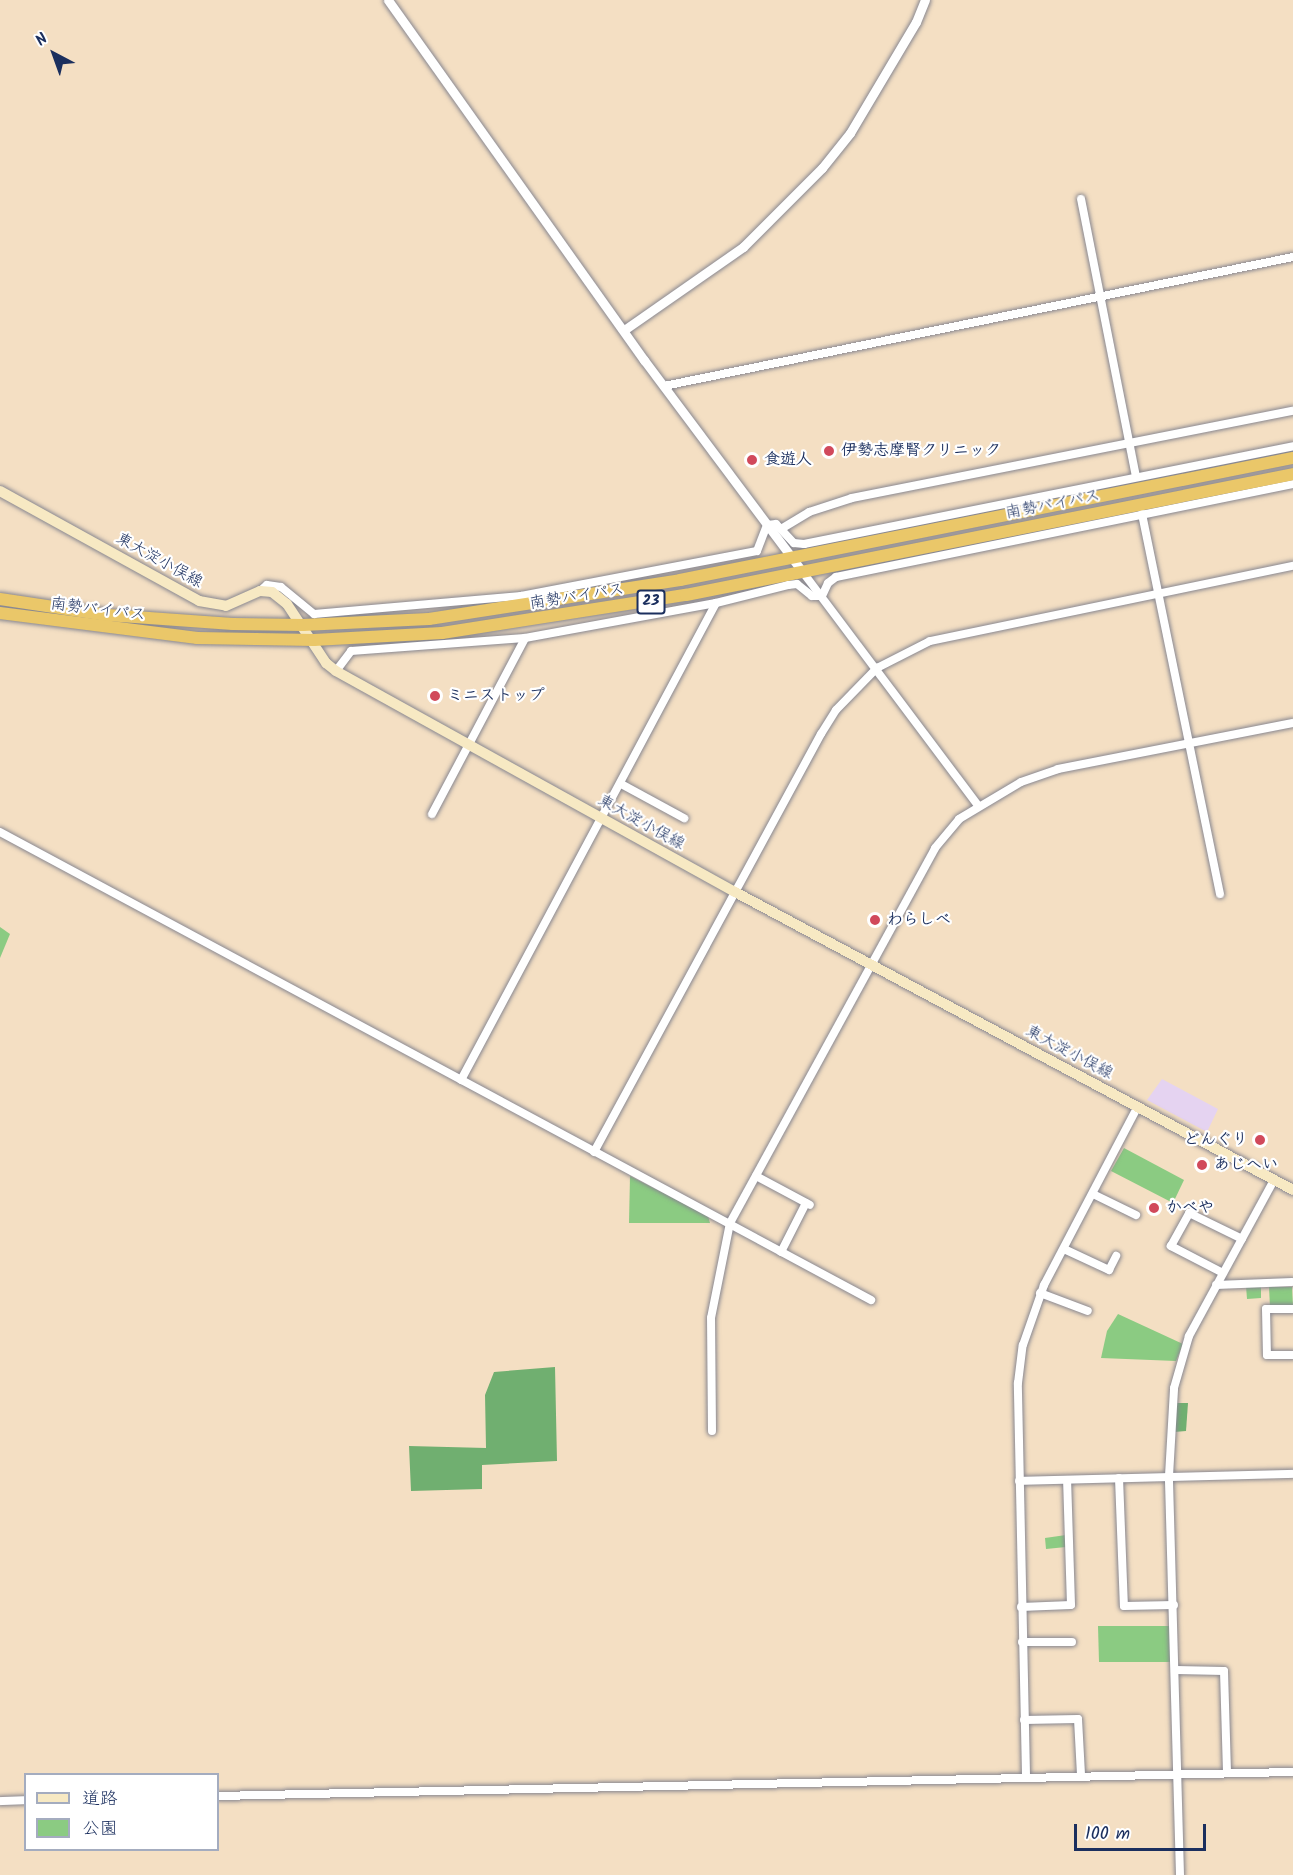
<!DOCTYPE html>
<meta charset="utf-8">
<style>
body{margin:0}
#map{position:relative;width:1293px;height:1875px;overflow:hidden;background:#f4dfc3;font-family:Kalam,"Klee One",sans-serif}
div>[style]{position:absolute}
[style*='--x']{left:calc(var(--x)*1px);top:calc(var(--y)*1px);width:calc(var(--w)*1px);rotate:calc(var(--a)*1deg)}
.built>*{inset:0;background:#e5d3f1}
.green>*{inset:0;background:#8bcb82}
.forest>*{inset:0;background:#70af70}
.roads{filter:drop-shadow(0 0 2px #888790) drop-shadow(0 0 2px #888790)}
.minor>*{height:8px;margin:-4px;padding:0 4px;transform-origin:4px;border-radius:4px;background:#fff}
.tertiary>*{height:9px;margin:-4.5px;padding:0 4.5px;transform-origin:4.5px;border-radius:4.5px;background:#fff}
.secondary>*{height:10px;margin:-5px;padding:0 5px;transform-origin:5px;border-radius:5px;background:#f7e9c3}
.trunk>*{height:12px;margin:-6px;padding:0 6px;transform-origin:6px;border-radius:6px;background:#eac769}
.dots>*{width:16px;height:16px;translate:-50% -50%;box-sizing:border-box;border:3px solid #fff;border-radius:50%}
span{translate:-50% -50%;white-space:nowrap;text-align:center;line-height:1.15;-webkit-text-stroke:4.5px #fff;paint-order:stroke}
.shield-label span{padding:2px 4px;background:#fff;border:2px solid;border-radius:4px;-webkit-text-stroke-width:0}
.shield-label{font-size:15px;color:#1b2f5e;font-weight:700}
.poi-label{font-size:16px;color:#1b2f5e;font-weight:700}
.left{translate:0 -50%;text-align:left}
.right{translate:-100% -50%;text-align:right}
.street-label{font-size:16px;color:#1b2f5e}
.legend{position:absolute;left:24px;top:1773px;width:195px;height:78px;box-sizing:border-box;background:#fff;border:2px solid #a4acbf;margin:0;padding:8px 10px;list-style:none;font-size:18px;color:#1b2f5e}
.legend li{display:flex;align-items:center;gap:12px;height:30px}
.legend b{width:30px;border:2px solid #a4acbf}
.north{position:absolute;left:24px;top:24px;width:60px;height:60px;-webkit-text-stroke:4px #fff;paint-order:stroke;rotate:319deg;font-size:16px;font-weight:700;line-height:24px;text-align:center;color:#1b2f5e}
.north::after{content:'';display:block;margin:auto;width:21px;height:27px;background:#1b2f5e;clip-path:polygon(50% 0,100% 100%,50% 72%,0 100%)}
.scale{position:absolute;left:1074px;top:1824px;width:132px;height:27px;box-sizing:border-box;border:3px solid #1b2f5e;border-top:0;padding-left:8px;font-size:18px;line-height:21px;white-space:nowrap;color:#1b2f5e;-webkit-text-stroke:4px #fff;paint-order:stroke}
</style>
<div id="map">
<div class="built">
<div style="clip-path:polygon(1162px 1079px,1218px 1109px,1207px 1132px,1147px 1100px)"></div>
</div>
<div class="green">
<div style="clip-path:polygon(0 927px,10px 934px,0 958px)"></div>
<div style="clip-path:polygon(1124px 1148px,1184px 1180px,1173px 1203px,1111px 1171px)"></div>
<div style="clip-path:polygon(630px 1176px,708px 1216px,710px 1223px,629px 1223px)"></div>
<div style="clip-path:polygon(1261px 1285px,1261px 1298px,1247px 1299px,1246px 1286px)"></div>
<div style="clip-path:polygon(1269px 1287px,1292px 1287px,1293px 1307px,1270px 1307px)"></div>
<div style="clip-path:polygon(1118px 1314px,1183px 1344px,1176px 1361px,1101px 1358px,1107px 1331px)"></div>
<div style="clip-path:polygon(1066px 1535px,1066px 1547px,1046px 1549px,1045px 1538px)"></div>
<div style="clip-path:polygon(1098px 1626px,1170px 1626px,1171px 1662px,1099px 1662px)"></div>
</div>
<div class="forest">
<div style="clip-path:polygon(555px 1367px,557px 1461px,482px 1465px,482px 1489px,411px 1491px,409px 1446px,486px 1448px,485px 1395px,494px 1372px)"></div>
<div style="clip-path:polygon(1176px 1403px,1188px 1403px,1186px 1431px,1174px 1432px)"></div>
</div>
<div class="roads">
<div class="minor">
<div style="--x:1081;--y:199;--w:283;--a:78.8"></div>
<div style="--x:664;--y:386;--w:642;--a:-11.59"></div>
<div style="--x:1142;--y:514;--w:388;--a:78.4"></div>
<div style="--x:781;--y:529;--w:33;--a:-31"></div>
<div style="--x:809;--y:512;--w:45;--a:-18"></div>
<div style="--x:852;--y:498;--w:449;--a:-11.2"></div>
<div style="--x:802;--y:571;--w:293;--a:53.1"></div>
<div style="--x:260;--y:591;--w:9;--a:-41"></div>
<div style="--x:267;--y:585;--w:14;--a:8"></div>
<div style="--x:281;--y:587;--w:43;--a:39.3"></div>
<div style="--x:314;--y:614;--w:208;--a:-5"></div>
<div style="--x:521;--y:596;--w:240;--a:-10.8"></div>
<div style="--x:757;--y:551;--w:28;--a:-69"></div>
<div style="--x:767;--y:525;--w:9;--a:-6"></div>
<div style="--x:776;--y:524;--w:26;--a:47"></div>
<div style="--x:794;--y:543;--w:10;--a:6"></div>
<div style="--x:804;--y:544;--w:499;--a:-11.3"></div>
<div style="--x:822;--y:596;--w:14;--a:-65"></div>
<div style="--x:828;--y:583;--w:10;--a:-37"></div>
<div style="--x:836;--y:577;--w:466;--a:-11.5"></div>
<div style="--x:336;--y:671;--w:25;--a:-53"></div>
<div style="--x:351;--y:651;--w:174;--a:-4.3"></div>
<div style="--x:525;--y:638;--w:194;--a:-10.4"></div>
<div style="--x:716;--y:603;--w:74;--a:-14"></div>
<div style="--x:788;--y:585;--w:9;--a:-6"></div>
<div style="--x:797;--y:584;--w:19;--a:39"></div>
<div style="--x:812;--y:596;--w:10;--a:0"></div>
<div style="--x:621;--y:784;--w:72;--a:28.4"></div>
<div style="--x:432;--y:814;--w:199;--a:-62.1"></div>
<div style="--x:0;--y:832;--w:989;--a:28.25"></div>
<div style="--x:461;--y:1080;--w:541;--a:-61.87"></div>
<div style="--x:594;--y:1152;--w:476;--a:-61.5"></div>
<div style="--x:821;--y:734;--w:28;--a:-58"></div>
<div style="--x:836;--y:710;--w:59;--a:-45.7"></div>
<div style="--x:877;--y:668;--w:59;--a:-27"></div>
<div style="--x:930;--y:641;--w:371;--a:-11.7"></div>
<div style="--x:756;--y:1176;--w:61;--a:28.2"></div>
<div style="--x:1093;--y:1194;--w:48;--a:26"></div>
<div style="--x:1064;--y:1249;--w:50;--a:25"></div>
<div style="--x:1109;--y:1270;--w:16;--a:-63"></div>
<div style="--x:781;--y:1252;--w:55;--a:-63"></div>
<div style="--x:1223;--y:1273;--w:59;--a:-152.6"></div>
<div style="--x:1171;--y:1246;--w:38;--a:-61"></div>
<div style="--x:1189;--y:1213;--w:59;--a:26.1"></div>
<div style="--x:1216;--y:1285;--w:76;--a:-2.3"></div>
<div style="--x:1040;--y:1293;--w:51;--a:20.6"></div>
<div style="--x:1293;--y:1309;--w:27;--a:180"></div>
<div style="--x:1266;--y:1309;--w:46;--a:88.8"></div>
<div style="--x:1267;--y:1355;--w:26;--a:0"></div>
<div style="--x:712;--y:1431;--w:113;--a:-90.5"></div>
<div style="--x:711;--y:1318;--w:97;--a:-78.7"></div>
<div style="--x:730;--y:1223;--w:427;--a:-61.3"></div>
<div style="--x:935;--y:848;--w:38;--a:-50"></div>
<div style="--x:959;--y:819;--w:72;--a:-30.8"></div>
<div style="--x:1021;--y:782;--w:39;--a:-19"></div>
<div style="--x:1058;--y:769;--w:239;--a:-11.1"></div>
<div style="--x:1119;--y:1478;--w:128;--a:87.8"></div>
<div style="--x:1124;--y:1606;--w:50;--a:-1.1"></div>
<div style="--x:1019;--y:1481;--w:274;--a:-1.5"></div>
<div style="--x:1021;--y:1607;--w:50;--a:-2.3"></div>
<div style="--x:1071;--y:1605;--w:125;--a:-91.8"></div>
<div style="--x:1022;--y:1642;--w:50;--a:0"></div>
<div style="--x:1176;--y:1670;--w:48;--a:1.2"></div>
<div style="--x:1224;--y:1671;--w:102;--a:88.3"></div>
<div style="--x:1024;--y:1720;--w:54;--a:-1.1"></div>
<div style="--x:1078;--y:1719;--w:56;--a:86.9"></div>
<div style="--x:1026;--y:1775;--w:392;--a:-91.2"></div>
<div style="--x:1018;--y:1383;--w:38;--a:-83"></div>
<div style="--x:1023;--y:1345;--w:64;--a:-70.7"></div>
<div style="--x:1044;--y:1285;--w:202;--a:-62.3"></div>
<div style="--x:218;--y:1796;--w:1075;--a:-1.28"></div>
<div style="--x:0;--y:1801;--w:26;--a:-2"></div>
<div style="--x:1180;--y:1875;--w:399;--a:-91.6"></div>
<div style="--x:1169;--y:1476;--w:88;--a:-86.7"></div>
<div style="--x:1174;--y:1388;--w:54;--a:-73.9"></div>
<div style="--x:1189;--y:1336;--w:178;--a:-61.4"></div>
</div>
<div class="tertiary">
<div style="--x:388;--y:0;--w:442;--a:54.6"></div>
<div style="--x:644;--y:360;--w:264;--a:53.2"></div>
<div style="--x:624;--y:330;--w:145;--a:-34.9"></div>
<div style="--x:743;--y:247;--w:112;--a:-45"></div>
<div style="--x:822;--y:168;--w:45;--a:-51.3"></div>
<div style="--x:850;--y:133;--w:129;--a:-59.3"></div>
<div style="--x:916;--y:22;--w:24;--a:-68"></div>
</div>
<div class="secondary">
<div style="--x:0;--y:491;--w:227;--a:28.9"></div>
<div style="--x:199;--y:601;--w:27;--a:10"></div>
<div style="--x:226;--y:606;--w:37;--a:-24"></div>
<div style="--x:260;--y:591;--w:12;--a:5"></div>
<div style="--x:272;--y:592;--w:19;--a:39"></div>
<div style="--x:287;--y:604;--w:71;--a:56.5"></div>
<div style="--x:326;--y:663;--w:13;--a:39"></div>
<div style="--x:336;--y:671;--w:456;--a:29"></div>
<div style="--x:735;--y:892;--w:633;--a:28.1"></div>
</div>
<div class="trunk">
<div style="--x:0;--y:599;--w:108;--a:8.5"></div>
<div style="--x:107;--y:615;--w:126;--a:4.1"></div>
<div style="--x:233;--y:624;--w:70;--a:0.8"></div>
<div style="--x:303;--y:625;--w:126;--a:-2.7"></div>
<div style="--x:429;--y:619;--w:254;--a:-8.8"></div>
<div style="--x:680;--y:580;--w:625;--a:-11.26"></div>
<div style="--x:0;--y:613;--w:199;--a:7.2"></div>
<div style="--x:197;--y:638;--w:117;--a:1"></div>
<div style="--x:314;--y:640;--w:128;--a:-3.1"></div>
<div style="--x:442;--y:633;--w:247;--a:-8.9"></div>
<div style="--x:686;--y:595;--w:619;--a:-11.27"></div>
</div>
</div>
<div class="dots">
<div style="left:829px;top:451px;background:#d1495b"></div>
<div style="left:752px;top:460px;background:#d1495b"></div>
<div style="left:435px;top:696px;background:#d1495b"></div>
<div style="left:875px;top:920px;background:#d1495b"></div>
<div style="left:1260px;top:1140px;background:#d1495b"></div>
<div style="left:1202px;top:1165px;background:#d1495b"></div>
<div style="left:1154px;top:1208px;background:#d1495b"></div>
</div>
<div class="shield-label">
<span style="left:651px;top:602px">23</span>
</div>
<div class="poi-label">
<span class="left" style="left:841px;top:451px">伊勢志摩腎クリニック</span>
<span class="left" style="left:764px;top:460px">食遊人</span>
<span class="left" style="left:447px;top:696px">ミニストップ</span>
<span class="left" style="left:887px;top:920px">わらしべ</span>
<span class="right" style="left:1248px;top:1140px">どんぐり</span>
<span class="left" style="left:1214px;top:1165px">あじへい</span>
<span class="left" style="left:1166px;top:1208px">かべや</span>
</div>
<div class="street-label">
<span style="left:1053px;top:505px;rotate:-11deg">南勢バイパス</span>
<span style="left:159px;top:561px;rotate:29deg">東大淀小俣線</span>
<span style="left:577px;top:597px;rotate:-9deg">南勢バイパス</span>
<span style="left:98px;top:610px;rotate:7deg">南勢バイパス</span>
<span style="left:641px;top:823px;rotate:29deg">東大淀小俣線</span>
<span style="left:1069px;top:1053px;rotate:28deg">東大淀小俣線</span>
</div>
<ul class="legend">
<li><b style="height:8px;background:#f7e9c3"></b>道路</li>
<li><b style="height:16px;background:#8bcb82"></b>公園</li>
</ul>
<div class="north">N</div>
<div class="scale">100 m</div>
</div>
